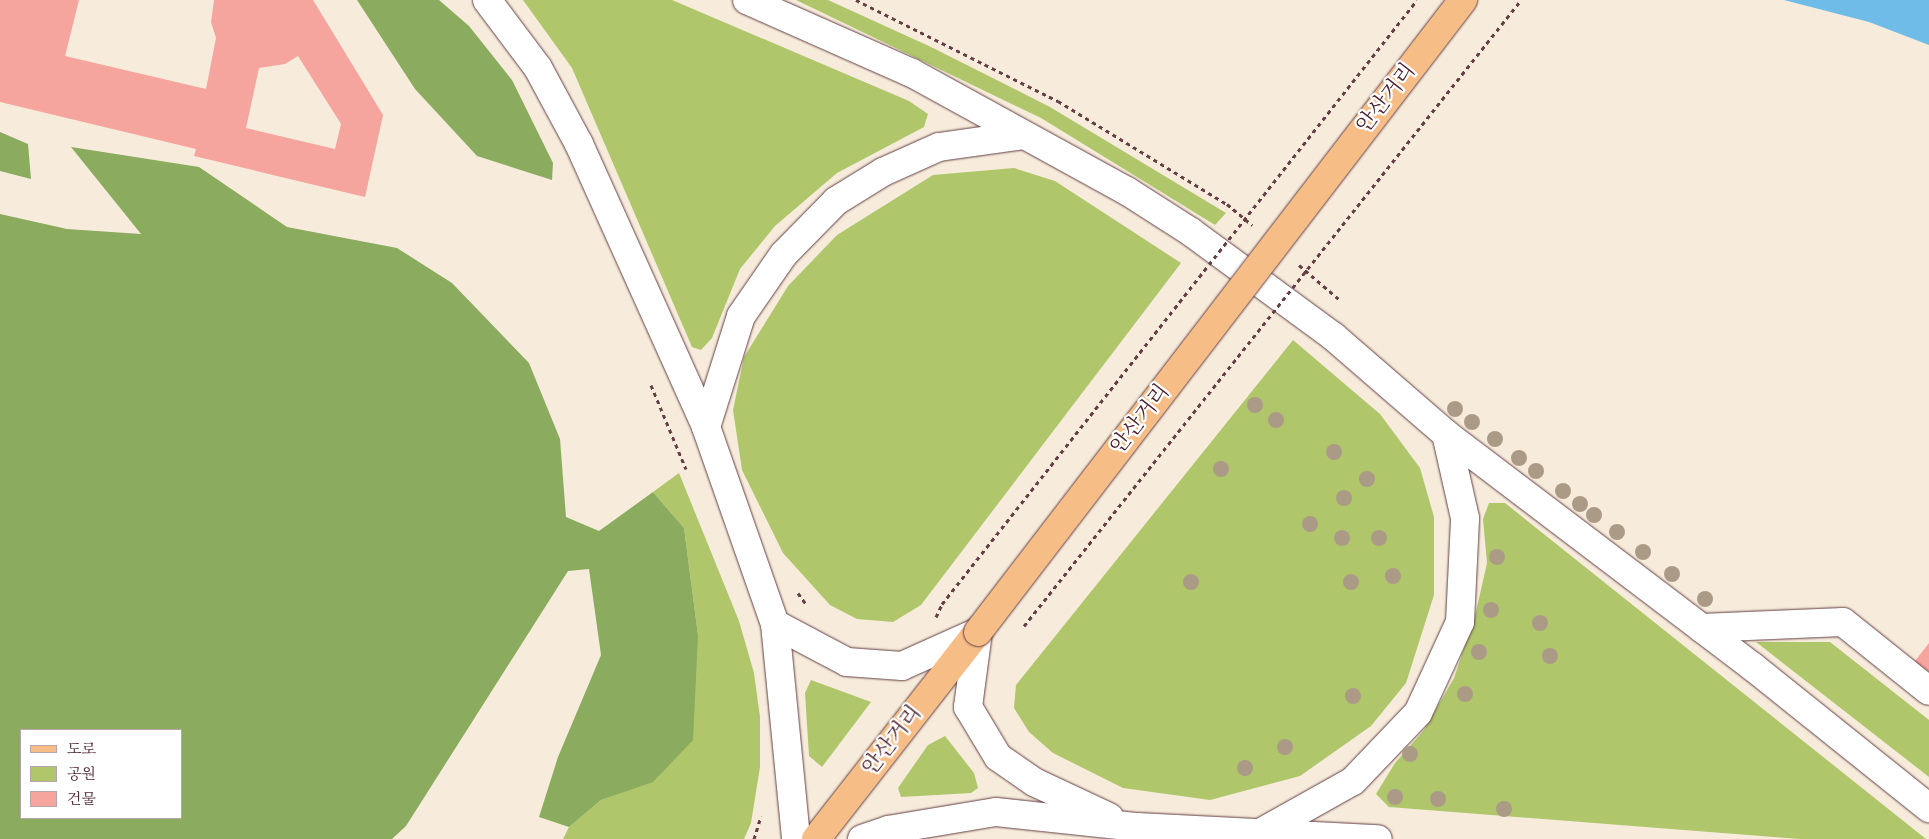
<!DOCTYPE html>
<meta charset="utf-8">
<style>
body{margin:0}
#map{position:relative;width:1929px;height:839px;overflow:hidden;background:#f7ecdb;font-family:"Sorts Mill Goudy","Noto Serif KR",serif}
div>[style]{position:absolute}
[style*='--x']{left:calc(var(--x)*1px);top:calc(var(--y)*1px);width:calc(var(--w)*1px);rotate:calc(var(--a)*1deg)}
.green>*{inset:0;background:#afc66b}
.forest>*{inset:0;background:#8bab5f}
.water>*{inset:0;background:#6fbce9}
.building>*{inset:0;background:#f5a59d}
.path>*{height:3px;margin-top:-1.5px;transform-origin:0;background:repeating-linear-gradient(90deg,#643e45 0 4px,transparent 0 8px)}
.roads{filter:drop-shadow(0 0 1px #643e45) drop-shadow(0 0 1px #643e45)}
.minor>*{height:28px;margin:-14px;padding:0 14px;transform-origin:14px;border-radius:14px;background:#fff}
.major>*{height:28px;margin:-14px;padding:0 14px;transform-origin:14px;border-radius:14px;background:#f6be86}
.path-bridge>*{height:3px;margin-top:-1.5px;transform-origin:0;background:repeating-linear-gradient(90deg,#643e45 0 4px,transparent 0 8px)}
.bridges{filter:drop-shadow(0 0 1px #643e45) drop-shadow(0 0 1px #643e45)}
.major-bridge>*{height:28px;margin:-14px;padding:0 14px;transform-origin:14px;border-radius:14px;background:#f6be86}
.trees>*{width:16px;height:16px;margin:-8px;border-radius:50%;background:#ab9b86}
span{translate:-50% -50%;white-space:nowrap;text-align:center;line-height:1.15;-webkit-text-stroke:4.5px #fff;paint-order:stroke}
.street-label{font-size:21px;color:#4a1f2b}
.legend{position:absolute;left:20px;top:729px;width:162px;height:90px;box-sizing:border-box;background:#fff;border:1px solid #b7a5aa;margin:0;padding:6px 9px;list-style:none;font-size:15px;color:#4a1f2b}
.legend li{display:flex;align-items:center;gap:10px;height:25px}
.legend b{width:25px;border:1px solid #b7a5aa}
</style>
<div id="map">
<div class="green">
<div style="clip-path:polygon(523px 0,672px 0,909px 101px,928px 114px,924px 127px,837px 173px,775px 226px,740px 269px,712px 338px,701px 350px,692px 347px,572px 68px)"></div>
<div style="clip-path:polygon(796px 0,828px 0,931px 47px,1050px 107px,1226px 213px,1215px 225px,1041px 118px)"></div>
<div style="clip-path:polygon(1014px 168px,1055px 181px,1181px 263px,921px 605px,893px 622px,857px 619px,830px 605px,783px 553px,742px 470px,733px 410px,744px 357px,788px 286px,837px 235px,933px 175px)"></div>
<div style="clip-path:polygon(1293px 340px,1380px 414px,1420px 468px,1434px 517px,1434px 595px,1406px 683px,1371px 726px,1300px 776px,1210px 800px,1123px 788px,1053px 753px,1029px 732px,1014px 708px,1016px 685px)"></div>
<div style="clip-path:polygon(679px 473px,739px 621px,754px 673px,760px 717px,760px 767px,751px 823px,744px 839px,563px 839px,569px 827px,601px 800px,653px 781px,698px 635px,684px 528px,653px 492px)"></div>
<div style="clip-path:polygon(1489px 503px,1505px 503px,1926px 839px,1799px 839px,1389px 807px,1376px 794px,1395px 763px,1424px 730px,1454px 678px,1475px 616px,1487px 563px,1483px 519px)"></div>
<div style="clip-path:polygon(1756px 642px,1830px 642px,1929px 720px,1929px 777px)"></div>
<div style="clip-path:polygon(811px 680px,871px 702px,822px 767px,809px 756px,805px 693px)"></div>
<div style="clip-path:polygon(945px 736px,974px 773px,978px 788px,971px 793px,901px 797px,898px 788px,928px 745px)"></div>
</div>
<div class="forest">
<div style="clip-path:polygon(357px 0,439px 0,469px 26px,512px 80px,553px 163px,552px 180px,477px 156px,415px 89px)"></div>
<div style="clip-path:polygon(0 132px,28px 144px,31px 179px,0 171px)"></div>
<div style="clip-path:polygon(evenodd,71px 147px,199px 167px,287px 227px,397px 248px,452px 283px,529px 363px,560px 439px,566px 517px,599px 531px,653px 492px,684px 528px,698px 635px,693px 740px,653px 782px,601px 800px,569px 827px,539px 817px,558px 757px,601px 655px,589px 569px,568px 571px,406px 826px,392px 839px,0 839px,0 214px,67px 229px,141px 234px,71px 147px,21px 730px,181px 730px,181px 818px,21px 818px,21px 730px)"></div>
</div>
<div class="water">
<div style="clip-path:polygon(1784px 0,1929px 0,1929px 45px,1869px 22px)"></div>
</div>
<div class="building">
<div style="clip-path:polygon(evenodd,0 0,79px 0,65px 56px,206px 89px,216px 38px,211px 22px,214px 0,313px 0,383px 115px,365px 197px,194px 156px,196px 149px,0 102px,0 0,298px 56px,341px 124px,335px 149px,246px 128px,259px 68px,285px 64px,298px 56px)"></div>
<div style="clip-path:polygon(1929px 643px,1929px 672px,1915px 661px)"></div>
</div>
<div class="path">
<div style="--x:856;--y:0;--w:226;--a:26.6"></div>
<div style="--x:1058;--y:101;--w:198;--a:31.4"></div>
<div style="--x:1227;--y:204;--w:33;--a:40"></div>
<div style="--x:1299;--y:265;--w:54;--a:40.5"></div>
<div style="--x:651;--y:385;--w:91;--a:67.4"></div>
<div style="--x:798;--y:593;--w:14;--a:54"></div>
<div style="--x:936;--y:617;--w:14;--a:-65"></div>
<div style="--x:754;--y:839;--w:24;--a:-73"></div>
</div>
<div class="roads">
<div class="minor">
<div style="--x:487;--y:0;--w:85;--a:53.1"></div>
<div style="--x:538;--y:68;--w:86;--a:61.7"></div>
<div style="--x:579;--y:144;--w:310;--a:65.8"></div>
<div style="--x:706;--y:427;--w:209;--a:70.7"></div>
<div style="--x:775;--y:624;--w:216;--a:84.4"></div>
<div style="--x:747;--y:0;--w:180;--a:23.9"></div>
<div style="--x:912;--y:73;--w:245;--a:28.8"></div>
<div style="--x:1127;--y:191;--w:76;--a:32.6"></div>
<div style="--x:1191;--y:232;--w:177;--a:36.3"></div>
<div style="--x:1334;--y:337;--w:148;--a:40.9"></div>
<div style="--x:1446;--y:434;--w:385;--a:37.2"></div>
<div style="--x:1753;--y:667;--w:226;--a:38.7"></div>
<div style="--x:706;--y:427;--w:116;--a:-72.5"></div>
<div style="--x:741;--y:316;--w:75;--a:-55.3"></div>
<div style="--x:784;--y:254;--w:74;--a:-45.5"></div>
<div style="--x:836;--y:201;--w:55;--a:-31.7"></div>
<div style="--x:883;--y:172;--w:61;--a:-24.1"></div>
<div style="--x:939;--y:147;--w:85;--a:-8.1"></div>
<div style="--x:775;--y:624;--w:81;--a:27.8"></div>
<div style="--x:847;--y:662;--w:55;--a:4.2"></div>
<div style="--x:902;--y:666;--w:83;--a:-24.1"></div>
<div style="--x:1701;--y:628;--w:142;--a:-2.4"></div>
<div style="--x:1843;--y:622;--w:110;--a:38.7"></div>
<div style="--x:978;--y:632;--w:76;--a:97.6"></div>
<div style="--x:968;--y:707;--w:58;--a:59"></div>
<div style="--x:998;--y:757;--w:44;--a:34.8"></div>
<div style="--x:1034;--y:782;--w:83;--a:25"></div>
<div style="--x:1262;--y:832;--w:104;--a:-29.3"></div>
<div style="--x:1353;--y:781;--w:94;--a:-46.3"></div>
<div style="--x:1418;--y:713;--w:100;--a:-65.2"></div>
<div style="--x:1460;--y:622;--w:104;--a:-87.2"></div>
<div style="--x:1465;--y:518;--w:86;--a:-102.7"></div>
<div style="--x:862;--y:839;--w:28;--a:-19"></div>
<div style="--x:888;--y:830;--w:109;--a:-9.5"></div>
<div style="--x:996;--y:812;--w:142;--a:6.1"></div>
<div style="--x:1137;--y:827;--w:241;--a:2.9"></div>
</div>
<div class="major">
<div style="--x:816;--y:839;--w:263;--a:-52"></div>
</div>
</div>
<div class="path-bridge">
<div style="--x:942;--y:604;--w:768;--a:-51.82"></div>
<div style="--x:1024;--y:626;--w:799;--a:-51.55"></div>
</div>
<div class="bridges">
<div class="major-bridge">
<div style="--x:978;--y:632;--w:797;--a:-52.5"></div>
</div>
</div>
<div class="trees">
<div style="left:1255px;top:405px"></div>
<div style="left:1455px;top:409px"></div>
<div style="left:1276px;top:420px"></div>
<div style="left:1472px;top:422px"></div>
<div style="left:1495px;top:439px"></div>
<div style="left:1334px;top:452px"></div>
<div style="left:1519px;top:458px"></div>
<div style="left:1221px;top:469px"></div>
<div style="left:1536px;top:471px"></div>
<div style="left:1367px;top:479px"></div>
<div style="left:1563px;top:491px"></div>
<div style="left:1344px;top:498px"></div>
<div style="left:1580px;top:504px"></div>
<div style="left:1594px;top:515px"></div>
<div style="left:1310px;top:524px"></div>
<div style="left:1617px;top:532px"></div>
<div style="left:1342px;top:538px"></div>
<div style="left:1379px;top:538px"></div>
<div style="left:1643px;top:552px"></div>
<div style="left:1497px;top:557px"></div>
<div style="left:1672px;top:574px"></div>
<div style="left:1393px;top:576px"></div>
<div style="left:1191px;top:582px"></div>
<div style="left:1351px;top:582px"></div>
<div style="left:1705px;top:599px"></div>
<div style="left:1491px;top:610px"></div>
<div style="left:1540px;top:623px"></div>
<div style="left:1479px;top:652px"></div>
<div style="left:1550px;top:656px"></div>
<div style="left:1465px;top:694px"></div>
<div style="left:1353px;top:696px"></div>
<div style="left:1285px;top:747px"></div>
<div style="left:1410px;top:754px"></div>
<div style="left:1245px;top:768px"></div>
<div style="left:1395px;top:797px"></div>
<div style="left:1438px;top:799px"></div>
<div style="left:1504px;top:809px"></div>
</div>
<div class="street-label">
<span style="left:1387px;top:99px;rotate:-52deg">안산거리</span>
<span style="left:1141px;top:420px;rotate:-52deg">안산거리</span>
<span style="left:893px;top:741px;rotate:-52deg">안산거리</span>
</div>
<ul class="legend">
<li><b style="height:6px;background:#f6be86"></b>도로</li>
<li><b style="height:14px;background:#afc66b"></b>공원</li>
<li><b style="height:14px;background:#f5a59d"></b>건물</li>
</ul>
</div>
